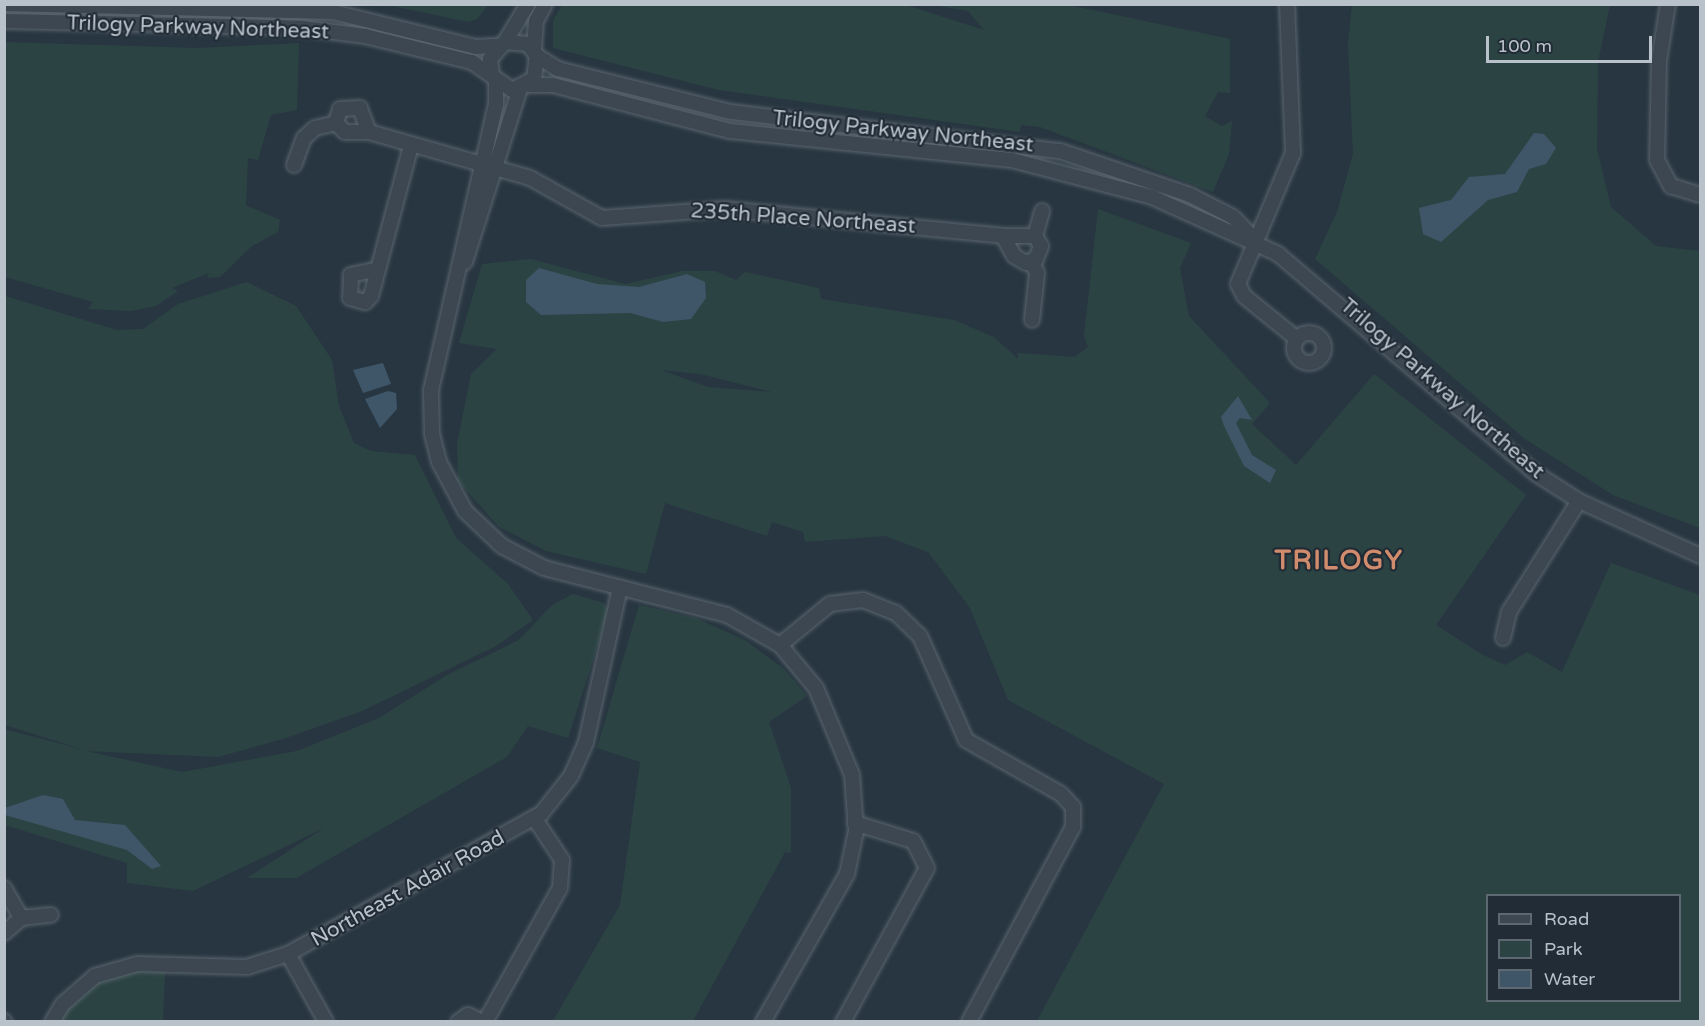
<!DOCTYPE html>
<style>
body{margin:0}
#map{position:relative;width:1705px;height:1026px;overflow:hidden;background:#283641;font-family:"Varela Round",sans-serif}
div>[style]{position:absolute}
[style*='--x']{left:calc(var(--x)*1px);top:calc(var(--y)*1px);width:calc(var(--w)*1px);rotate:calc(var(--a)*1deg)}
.green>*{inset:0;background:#2b4443}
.water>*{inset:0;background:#3f5669}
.roads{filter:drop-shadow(0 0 2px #5a656e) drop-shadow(0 0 2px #5a656e)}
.minor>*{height:14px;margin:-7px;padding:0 7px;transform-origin:7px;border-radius:7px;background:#3c4751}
.minor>.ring{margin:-7px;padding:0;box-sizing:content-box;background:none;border:14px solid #3c4751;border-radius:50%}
span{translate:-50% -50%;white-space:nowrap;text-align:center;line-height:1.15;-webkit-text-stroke:4.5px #212c36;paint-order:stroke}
.street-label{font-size:21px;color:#b9c2cb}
.district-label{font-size:27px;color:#d18c6d;font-weight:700;letter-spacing:1.5px}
.frame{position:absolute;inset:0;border:6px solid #b9c2cb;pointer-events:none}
.legend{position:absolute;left:1486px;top:894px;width:195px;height:108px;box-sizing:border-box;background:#212c36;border:2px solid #5e6872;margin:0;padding:8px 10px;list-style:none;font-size:18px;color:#b9c2cb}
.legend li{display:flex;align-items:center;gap:12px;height:30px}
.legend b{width:30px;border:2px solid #5e6872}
.scale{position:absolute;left:1486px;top:36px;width:166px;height:27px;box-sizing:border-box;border:3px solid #b9c2cb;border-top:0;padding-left:8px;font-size:18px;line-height:21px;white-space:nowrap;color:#b9c2cb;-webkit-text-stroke:4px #212c36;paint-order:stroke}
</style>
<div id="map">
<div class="green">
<div style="clip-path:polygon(388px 5px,488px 4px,488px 5px,477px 19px,468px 22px)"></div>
<div style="clip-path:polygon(562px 5px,906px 5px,984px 30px,968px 11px,932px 5px,1069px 5px,1230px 39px,1230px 93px,1218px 92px,1205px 116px,1222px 126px,1232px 121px,1229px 154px,1213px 192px,1040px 127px,1021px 125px,1020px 132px,719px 90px,553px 48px,553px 20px)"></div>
<div style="clip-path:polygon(1352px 5px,1610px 5px,1598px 62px,1597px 149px,1611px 207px,1656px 246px,1700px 251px,1700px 528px,1613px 495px,1525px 439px,1315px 259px,1337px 212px,1353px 154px,1348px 43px)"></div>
<div style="clip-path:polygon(4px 42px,198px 48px,299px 43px,297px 110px,271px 115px,258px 160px,248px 158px,246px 205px,280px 220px,278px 232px,252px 246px,220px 277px,207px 278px,209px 273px,172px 288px,178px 291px,156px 306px,131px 311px,88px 309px,93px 302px,5px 277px)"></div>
<div style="clip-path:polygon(evenodd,1098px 209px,1191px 243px,1180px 268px,1189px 316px,1270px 403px,1252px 424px,1296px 465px,1374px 374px,1526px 495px,1436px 625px,1481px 654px,1505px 665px,1527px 652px,1562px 672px,1611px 563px,1700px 595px,1700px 1021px,1037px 1021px,1164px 784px,1008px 700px,970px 608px,928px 552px,885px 536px,805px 542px,803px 532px,772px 522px,767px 536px,665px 503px,646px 574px,546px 551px,499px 527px,458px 481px,457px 444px,471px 374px,497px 349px,459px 343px,482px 264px,531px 259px,625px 284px,683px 271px,715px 271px,736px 280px,745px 272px,819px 288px,821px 299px,954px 320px,994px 337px,1018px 359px,1018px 353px,1075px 357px,1088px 347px,1084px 336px,1098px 209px,661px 370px,700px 374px,772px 392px,708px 387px,661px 370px,1098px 209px,1488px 896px,1680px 896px,1680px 1000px,1488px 1000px,1488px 896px)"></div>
<div style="clip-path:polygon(247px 282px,296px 306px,332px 360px,339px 406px,354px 443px,371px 451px,415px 455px,456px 538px,508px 584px,533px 620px,496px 646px,362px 711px,286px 738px,218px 757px,86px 751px,182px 772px,297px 751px,379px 718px,447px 675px,519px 640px,552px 605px,573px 594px,604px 603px,609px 611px,568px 738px,528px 726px,507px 757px,296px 878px,247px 878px,324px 828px,193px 891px,127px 883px,127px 863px,5px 825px,4px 729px,84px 750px,5px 725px,5px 296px,117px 330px,143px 329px,178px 304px)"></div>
<div style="clip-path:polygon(639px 605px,696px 618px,745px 640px,784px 669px,807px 696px,769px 722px,791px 788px,791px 853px,785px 852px,693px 1021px,553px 1021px,620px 905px,640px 762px,597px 748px)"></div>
<div style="clip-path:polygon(137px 970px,165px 972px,163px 1021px,59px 1022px,71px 1003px,104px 977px)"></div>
</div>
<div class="water">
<div style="clip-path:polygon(1534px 133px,1544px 134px,1556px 148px,1546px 164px,1529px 169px,1517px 192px,1488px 200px,1441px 242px,1423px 234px,1419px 208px,1451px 200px,1469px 177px,1505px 174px)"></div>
<div style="clip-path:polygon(539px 268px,597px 284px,639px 287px,687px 274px,705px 282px,706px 298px,691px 319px,663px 322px,630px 313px,541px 315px,526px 302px,526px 280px)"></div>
<div style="clip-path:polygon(383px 363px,391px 384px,363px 393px,353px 370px)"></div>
<div style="clip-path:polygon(388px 391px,396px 393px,397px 409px,380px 428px,365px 399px)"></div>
<div style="clip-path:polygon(1238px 396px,1252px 420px,1240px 418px,1236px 423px,1252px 455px,1276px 470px,1270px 483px,1244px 466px,1224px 426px,1221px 417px)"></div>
<div style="clip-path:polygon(43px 795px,63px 799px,75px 820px,125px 825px,161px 866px,152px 869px,127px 850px,5px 815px,5px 808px)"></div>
</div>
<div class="roads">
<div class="minor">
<div style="--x:6;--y:4;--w:327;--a:1.4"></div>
<div style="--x:333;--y:12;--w:147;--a:13.8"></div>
<div style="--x:476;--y:47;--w:22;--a:-3"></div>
<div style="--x:1287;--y:4;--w:149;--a:87.7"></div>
<div style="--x:1293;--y:153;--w:142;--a:112.8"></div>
<div style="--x:1238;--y:284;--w:13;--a:63"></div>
<div style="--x:1244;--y:296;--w:68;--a:39.1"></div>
<div style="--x:1668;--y:4;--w:57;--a:99.1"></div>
<div style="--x:1659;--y:60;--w:100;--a:91.1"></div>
<div style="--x:1657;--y:160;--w:30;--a:62"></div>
<div style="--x:1671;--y:186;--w:30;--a:17"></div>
<div style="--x:4;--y:21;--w:298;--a:1.3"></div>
<div style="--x:302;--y:28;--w:64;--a:7.2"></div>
<div style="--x:365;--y:36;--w:110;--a:13.7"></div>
<div style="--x:472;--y:62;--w:49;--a:35"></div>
<div style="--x:512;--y:90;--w:25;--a:-27"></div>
<div style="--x:534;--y:79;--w:23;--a:-83"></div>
<div style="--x:537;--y:56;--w:15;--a:-127"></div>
<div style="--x:528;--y:44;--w:23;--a:-175"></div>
<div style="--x:505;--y:42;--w:23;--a:131"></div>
<div style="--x:490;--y:59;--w:17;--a:83"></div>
<div style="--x:505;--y:42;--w:44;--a:-58.8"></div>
<div style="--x:534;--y:49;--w:28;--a:-86"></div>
<div style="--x:536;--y:21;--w:19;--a:-62"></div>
<div style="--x:537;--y:56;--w:25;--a:32"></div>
<div style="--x:558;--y:69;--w:178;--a:14"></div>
<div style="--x:731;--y:112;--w:331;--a:6.8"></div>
<div style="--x:1060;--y:151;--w:137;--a:18.7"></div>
<div style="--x:1190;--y:195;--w:48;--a:27.1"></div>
<div style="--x:1233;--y:217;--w:30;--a:46"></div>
<div style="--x:496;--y:83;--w:21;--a:90"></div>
<div style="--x:496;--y:104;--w:293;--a:102.8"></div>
<div style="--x:431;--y:390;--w:44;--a:88.7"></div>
<div style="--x:432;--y:434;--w:29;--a:76"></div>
<div style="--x:439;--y:462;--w:55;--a:62"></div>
<div style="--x:465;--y:511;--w:51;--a:43.4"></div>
<div style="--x:502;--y:546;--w:47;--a:27.6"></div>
<div style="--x:544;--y:568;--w:189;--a:14.4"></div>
<div style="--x:727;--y:615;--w:61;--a:29.5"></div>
<div style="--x:780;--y:645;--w:56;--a:50.1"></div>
<div style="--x:816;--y:688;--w:94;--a:67.5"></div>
<div style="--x:852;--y:775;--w:56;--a:85.9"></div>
<div style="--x:856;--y:831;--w:44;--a:101.8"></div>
<div style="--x:847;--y:874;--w:170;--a:119.6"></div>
<div style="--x:528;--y:85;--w:25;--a:0"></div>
<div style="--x:553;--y:85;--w:183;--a:14.6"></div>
<div style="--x:730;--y:131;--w:283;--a:5.9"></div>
<div style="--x:1012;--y:160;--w:145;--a:14.8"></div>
<div style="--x:1152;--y:197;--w:138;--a:24.3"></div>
<div style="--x:1278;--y:254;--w:338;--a:40.4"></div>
<div style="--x:1535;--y:473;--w:52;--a:32.5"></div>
<div style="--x:1579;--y:501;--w:133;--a:24.4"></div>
<div style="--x:369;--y:132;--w:26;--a:-111"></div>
<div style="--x:360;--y:108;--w:20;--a:177"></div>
<div style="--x:340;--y:109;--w:15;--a:106"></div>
<div style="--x:336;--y:123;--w:13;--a:45"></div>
<div style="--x:345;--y:132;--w:24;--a:0"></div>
<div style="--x:369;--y:132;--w:167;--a:15.9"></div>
<div style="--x:530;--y:178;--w:82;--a:29.1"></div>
<div style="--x:602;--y:218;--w:123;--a:-4.2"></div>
<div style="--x:725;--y:209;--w:279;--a:5.5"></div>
<div style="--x:1003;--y:236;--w:23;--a:61"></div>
<div style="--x:1014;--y:256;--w:14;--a:30"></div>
<div style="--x:1026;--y:263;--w:11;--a:-22"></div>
<div style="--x:1036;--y:259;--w:14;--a:-69"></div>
<div style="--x:1041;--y:246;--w:12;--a:-121"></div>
<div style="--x:1035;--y:236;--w:32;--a:180"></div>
<div style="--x:294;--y:165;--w:29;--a:-70"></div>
<div style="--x:304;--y:138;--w:15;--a:-42"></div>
<div style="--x:315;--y:128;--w:22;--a:-13"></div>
<div style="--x:1035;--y:236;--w:26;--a:-74"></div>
<div style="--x:465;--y:262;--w:182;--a:-72.4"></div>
<div style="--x:1032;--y:262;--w:12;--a:66"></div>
<div style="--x:1037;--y:273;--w:47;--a:96.1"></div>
<div style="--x:374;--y:270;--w:24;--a:168"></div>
<div style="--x:351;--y:275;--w:23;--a:92"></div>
<div style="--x:350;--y:298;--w:16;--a:15"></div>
<div style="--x:365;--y:302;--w:8;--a:-45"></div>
<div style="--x:371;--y:296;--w:155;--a:-75.1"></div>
<div class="ring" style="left:1294px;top:333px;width:16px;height:16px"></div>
<div style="--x:1503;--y:638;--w:27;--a:-77"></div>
<div style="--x:1509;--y:612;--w:131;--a:-57.8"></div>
<div style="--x:780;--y:645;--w:65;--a:-39.4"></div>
<div style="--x:830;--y:604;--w:33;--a:-7"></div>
<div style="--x:863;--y:600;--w:35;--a:22"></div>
<div style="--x:896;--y:613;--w:33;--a:44"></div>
<div style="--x:920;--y:636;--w:114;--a:66.1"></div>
<div style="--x:966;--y:740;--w:109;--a:29.6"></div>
<div style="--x:1061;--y:794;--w:18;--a:47"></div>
<div style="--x:1073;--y:807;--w:20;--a:90"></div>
<div style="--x:1073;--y:827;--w:221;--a:118.1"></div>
<div style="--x:4;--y:888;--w:34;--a:60"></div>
<div style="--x:4;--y:933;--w:23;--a:-41"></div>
<div style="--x:21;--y:918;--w:30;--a:-6"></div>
<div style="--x:288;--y:954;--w:78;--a:60.8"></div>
<div style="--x:4;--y:1021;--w:1;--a:45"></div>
<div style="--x:52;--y:1022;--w:21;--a:-59"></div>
<div style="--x:63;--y:1004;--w:43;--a:-41.2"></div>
<div style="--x:95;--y:976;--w:44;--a:-15.9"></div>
<div style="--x:137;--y:964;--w:110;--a:1.6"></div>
<div style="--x:247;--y:967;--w:43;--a:-17.6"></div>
<div style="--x:288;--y:954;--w:289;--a:-29"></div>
<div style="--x:541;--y:814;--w:48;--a:-51.7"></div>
<div style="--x:571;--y:776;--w:37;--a:-66"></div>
<div style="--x:586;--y:742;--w:158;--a:-77.6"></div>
<div style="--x:458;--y:1022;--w:12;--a:-35"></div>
<div style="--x:468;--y:1015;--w:16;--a:27"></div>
<div style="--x:485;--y:1022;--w:154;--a:-60.8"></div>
<div style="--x:560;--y:888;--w:28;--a:-86"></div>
<div style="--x:562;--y:860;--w:49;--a:-123.4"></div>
<div style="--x:843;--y:1022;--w:175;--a:-61.4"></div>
<div style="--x:927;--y:868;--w:30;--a:-117"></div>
<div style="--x:913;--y:841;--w:61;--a:-162.8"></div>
</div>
</div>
<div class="street-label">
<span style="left:198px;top:28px;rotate:2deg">Trilogy Parkway Northeast</span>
<span style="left:903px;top:132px;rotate:6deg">Trilogy Parkway Northeast</span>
<span style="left:803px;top:219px;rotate:4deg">235th Place Northeast</span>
<span style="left:1442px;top:389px;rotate:41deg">Trilogy Parkway Northeast</span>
<span style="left:408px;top:889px;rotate:-29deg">Northeast Adair Road</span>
</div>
<div class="district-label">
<span style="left:1339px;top:561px">TRILOGY</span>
</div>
<div class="frame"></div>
<ul class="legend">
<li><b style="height:8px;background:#3c4751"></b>Road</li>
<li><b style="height:16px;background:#2b4443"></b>Park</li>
<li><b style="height:16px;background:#3f5669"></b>Water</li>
</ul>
<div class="scale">100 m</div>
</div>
